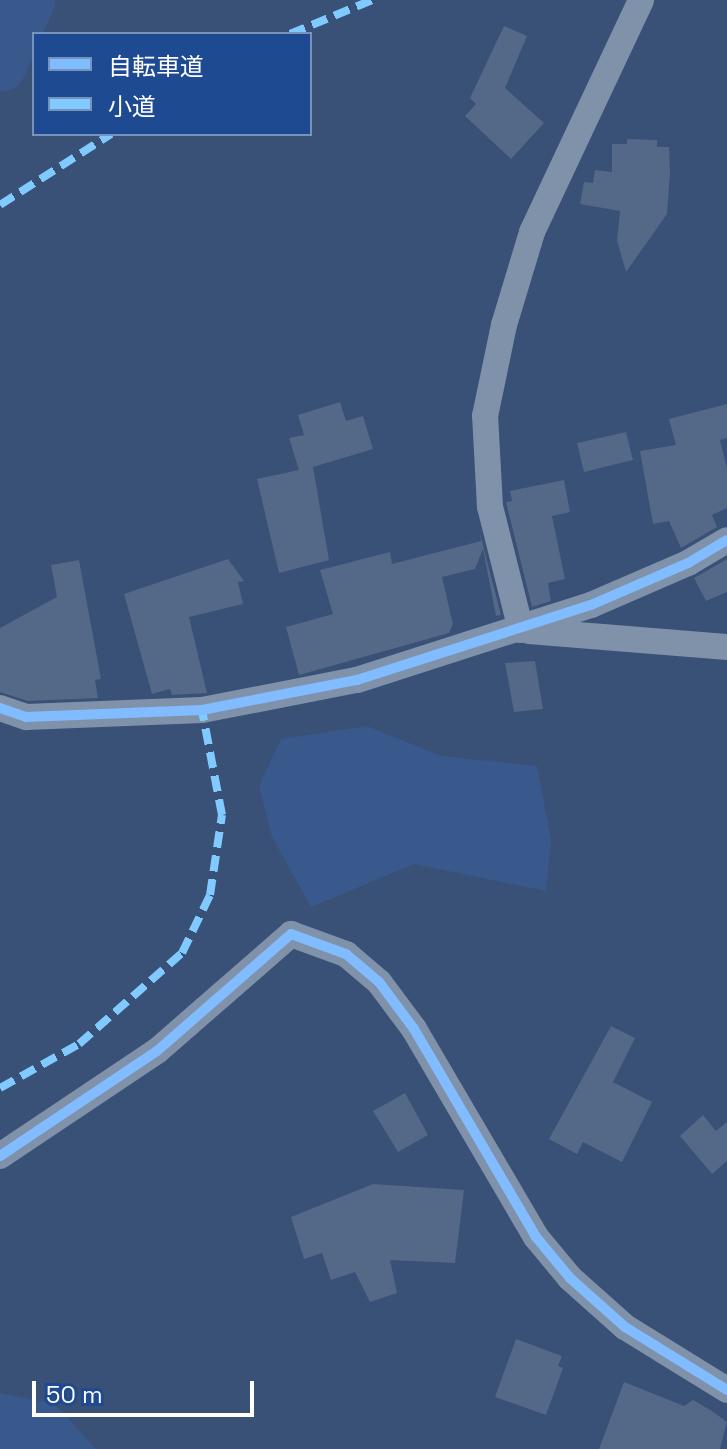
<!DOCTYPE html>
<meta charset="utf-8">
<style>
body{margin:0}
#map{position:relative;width:727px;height:1449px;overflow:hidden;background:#395077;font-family:"Space Grotesk","Noto Sans JP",sans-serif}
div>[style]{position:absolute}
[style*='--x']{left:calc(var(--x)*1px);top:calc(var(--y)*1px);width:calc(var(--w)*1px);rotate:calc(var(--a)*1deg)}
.water>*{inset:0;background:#39588b}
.river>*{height:54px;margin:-27px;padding:0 27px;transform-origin:27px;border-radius:27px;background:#39588b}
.building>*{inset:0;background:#546887}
.minor>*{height:26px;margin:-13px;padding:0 13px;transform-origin:13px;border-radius:13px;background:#8091aa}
.quiet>*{height:8px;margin-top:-4px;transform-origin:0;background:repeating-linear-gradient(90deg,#80caff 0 16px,transparent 0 24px)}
.cycleway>*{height:10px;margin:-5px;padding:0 5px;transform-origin:5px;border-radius:5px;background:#80bcff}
span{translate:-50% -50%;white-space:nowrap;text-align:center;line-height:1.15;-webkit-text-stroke:8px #1e4a92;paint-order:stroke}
.legend{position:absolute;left:32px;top:32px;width:280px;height:104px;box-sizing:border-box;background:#1e4a92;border:2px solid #7892be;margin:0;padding:10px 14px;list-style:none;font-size:24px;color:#fff}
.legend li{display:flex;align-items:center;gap:16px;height:40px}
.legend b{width:40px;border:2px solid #7892be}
.scale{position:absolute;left:32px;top:1381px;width:222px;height:36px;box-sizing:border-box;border:4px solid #fff;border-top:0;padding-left:10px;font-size:24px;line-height:28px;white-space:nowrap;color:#fff;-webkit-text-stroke:6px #1e4a92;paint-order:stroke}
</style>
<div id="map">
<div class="water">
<div style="clip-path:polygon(367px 726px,442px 756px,537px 766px,551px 839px,546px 891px,414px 864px,311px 907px,272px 837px,259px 786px,281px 739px)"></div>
<div style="clip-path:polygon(0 1393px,55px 1404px,96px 1449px,0 1449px)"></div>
</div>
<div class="river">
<div style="--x:0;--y:65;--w:71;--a:-66.7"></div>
</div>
<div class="building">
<div style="clip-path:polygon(504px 26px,527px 36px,505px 88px,544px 123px,511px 159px,465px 116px,476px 104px,470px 98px)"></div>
<div style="clip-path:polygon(627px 139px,657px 140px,657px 147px,669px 147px,670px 173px,667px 214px,626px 272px,617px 240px,620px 211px,580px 204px,584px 182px,593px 183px,595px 170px,612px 172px,612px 144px,627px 144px)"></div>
<div style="clip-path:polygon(340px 402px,346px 421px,363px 416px,373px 449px,313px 467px,329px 560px,279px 573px,257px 479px,299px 470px,289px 438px,304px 435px,298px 415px)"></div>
<div style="clip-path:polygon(727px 404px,727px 438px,720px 440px,727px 468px,727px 508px,712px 515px,717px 527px,681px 548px,669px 521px,653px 524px,640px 451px,676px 445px,669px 419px)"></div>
<div style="clip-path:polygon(626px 432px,633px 460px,584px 472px,577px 443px)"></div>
<div style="clip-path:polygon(564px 480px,570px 512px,552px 516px,565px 579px,548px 583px,551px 601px,532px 607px,506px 502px,512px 501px,510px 491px)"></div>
<div style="clip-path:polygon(479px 530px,501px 615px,496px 616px,483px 549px,475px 569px,442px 577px,453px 624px,449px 633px,299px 675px,286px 627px,333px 614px,320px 570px,390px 552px,392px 564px,481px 541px)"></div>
<div style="clip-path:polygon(228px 559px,244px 581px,238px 582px,243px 604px,189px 617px,207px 693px,172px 695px,170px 689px,152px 694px,124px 594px)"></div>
<div style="clip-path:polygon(727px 559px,727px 592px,706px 601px,694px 578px)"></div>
<div style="clip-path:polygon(79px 560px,101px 679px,95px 680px,98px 698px,28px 701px,0 692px,0 628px,57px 597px,51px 565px)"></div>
<div style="clip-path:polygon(535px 661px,543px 709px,514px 712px,505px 663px)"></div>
<div style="clip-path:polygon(611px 1026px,635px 1038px,613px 1082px,652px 1102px,622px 1162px,583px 1142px,577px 1154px,549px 1139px)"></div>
<div style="clip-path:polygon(405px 1093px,428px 1135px,398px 1152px,373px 1111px)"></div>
<div style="clip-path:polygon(703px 1115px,716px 1131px,727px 1122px,727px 1161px,712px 1174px,680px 1136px)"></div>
<div style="clip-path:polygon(373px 1184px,464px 1190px,455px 1263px,390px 1260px,397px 1293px,370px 1302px,355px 1272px,331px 1280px,322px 1253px,304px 1259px,291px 1217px)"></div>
<div style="clip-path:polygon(516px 1339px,562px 1356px,558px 1366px,563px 1368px,546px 1415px,495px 1397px)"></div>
<div style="clip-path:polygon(624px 1382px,684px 1406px,693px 1400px,712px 1411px,727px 1422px,720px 1449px,599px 1449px)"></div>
</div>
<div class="minor">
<div style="--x:521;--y:630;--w:127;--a:-104.1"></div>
<div style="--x:490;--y:507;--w:91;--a:-93.1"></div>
<div style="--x:485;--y:416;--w:93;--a:-78.2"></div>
<div style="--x:504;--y:325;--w:97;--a:-73.2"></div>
<div style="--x:532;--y:232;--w:256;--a:-64.8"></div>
<div style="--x:529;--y:631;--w:199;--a:4.6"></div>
<div style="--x:0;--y:708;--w:28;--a:19"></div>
<div style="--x:26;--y:717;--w:176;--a:-2.3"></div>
<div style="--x:202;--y:710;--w:158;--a:-11"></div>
<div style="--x:357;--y:680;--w:246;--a:-17.8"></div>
<div style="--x:591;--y:605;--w:106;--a:-23.4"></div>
<div style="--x:688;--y:563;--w:45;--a:-30.5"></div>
<div style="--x:0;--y:1156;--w:189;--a:-33.8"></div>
<div style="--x:157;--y:1051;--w:178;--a:-41.1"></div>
<div style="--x:291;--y:934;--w:59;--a:20"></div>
<div style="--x:346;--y:954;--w:43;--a:40.3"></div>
<div style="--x:379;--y:982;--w:59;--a:53.3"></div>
<div style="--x:414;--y:1029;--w:241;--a:59.6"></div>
<div style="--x:536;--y:1237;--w:53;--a:50.3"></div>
<div style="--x:570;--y:1278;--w:74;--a:41.7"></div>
<div style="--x:625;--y:1327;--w:120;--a:31.7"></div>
</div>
<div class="quiet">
<div style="--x:290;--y:34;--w:89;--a:-22.5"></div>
<div style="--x:0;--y:205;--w:132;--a:-32.6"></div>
<div style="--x:0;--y:1088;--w:90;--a:-29.1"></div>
<div style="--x:79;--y:1044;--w:137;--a:-41.5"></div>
<div style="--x:182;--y:953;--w:64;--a:-64.2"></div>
<div style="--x:210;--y:895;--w:81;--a:-81.5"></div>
<div style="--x:222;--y:815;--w:107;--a:-100.8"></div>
</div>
<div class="cycleway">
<div style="--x:0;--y:708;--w:28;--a:19"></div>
<div style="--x:26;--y:717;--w:176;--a:-2.3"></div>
<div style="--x:202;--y:710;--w:158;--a:-11"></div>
<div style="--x:357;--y:680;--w:246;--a:-17.8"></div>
<div style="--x:591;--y:605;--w:106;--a:-23.4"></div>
<div style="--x:688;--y:563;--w:45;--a:-30.5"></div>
<div style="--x:0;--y:1156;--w:189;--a:-33.8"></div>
<div style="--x:157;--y:1051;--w:178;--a:-41.1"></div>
<div style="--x:291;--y:934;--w:59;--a:20"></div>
<div style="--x:346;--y:954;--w:43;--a:40.3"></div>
<div style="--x:379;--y:982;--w:59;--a:53.3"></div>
<div style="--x:414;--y:1029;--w:241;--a:59.6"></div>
<div style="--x:536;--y:1237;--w:53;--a:50.3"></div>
<div style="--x:570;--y:1278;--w:74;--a:41.7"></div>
<div style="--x:625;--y:1327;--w:120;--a:31.7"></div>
</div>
<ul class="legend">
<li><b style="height:10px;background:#80bcff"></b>自転車道</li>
<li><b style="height:10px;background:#80caff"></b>小道</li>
</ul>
<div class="scale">50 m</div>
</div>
